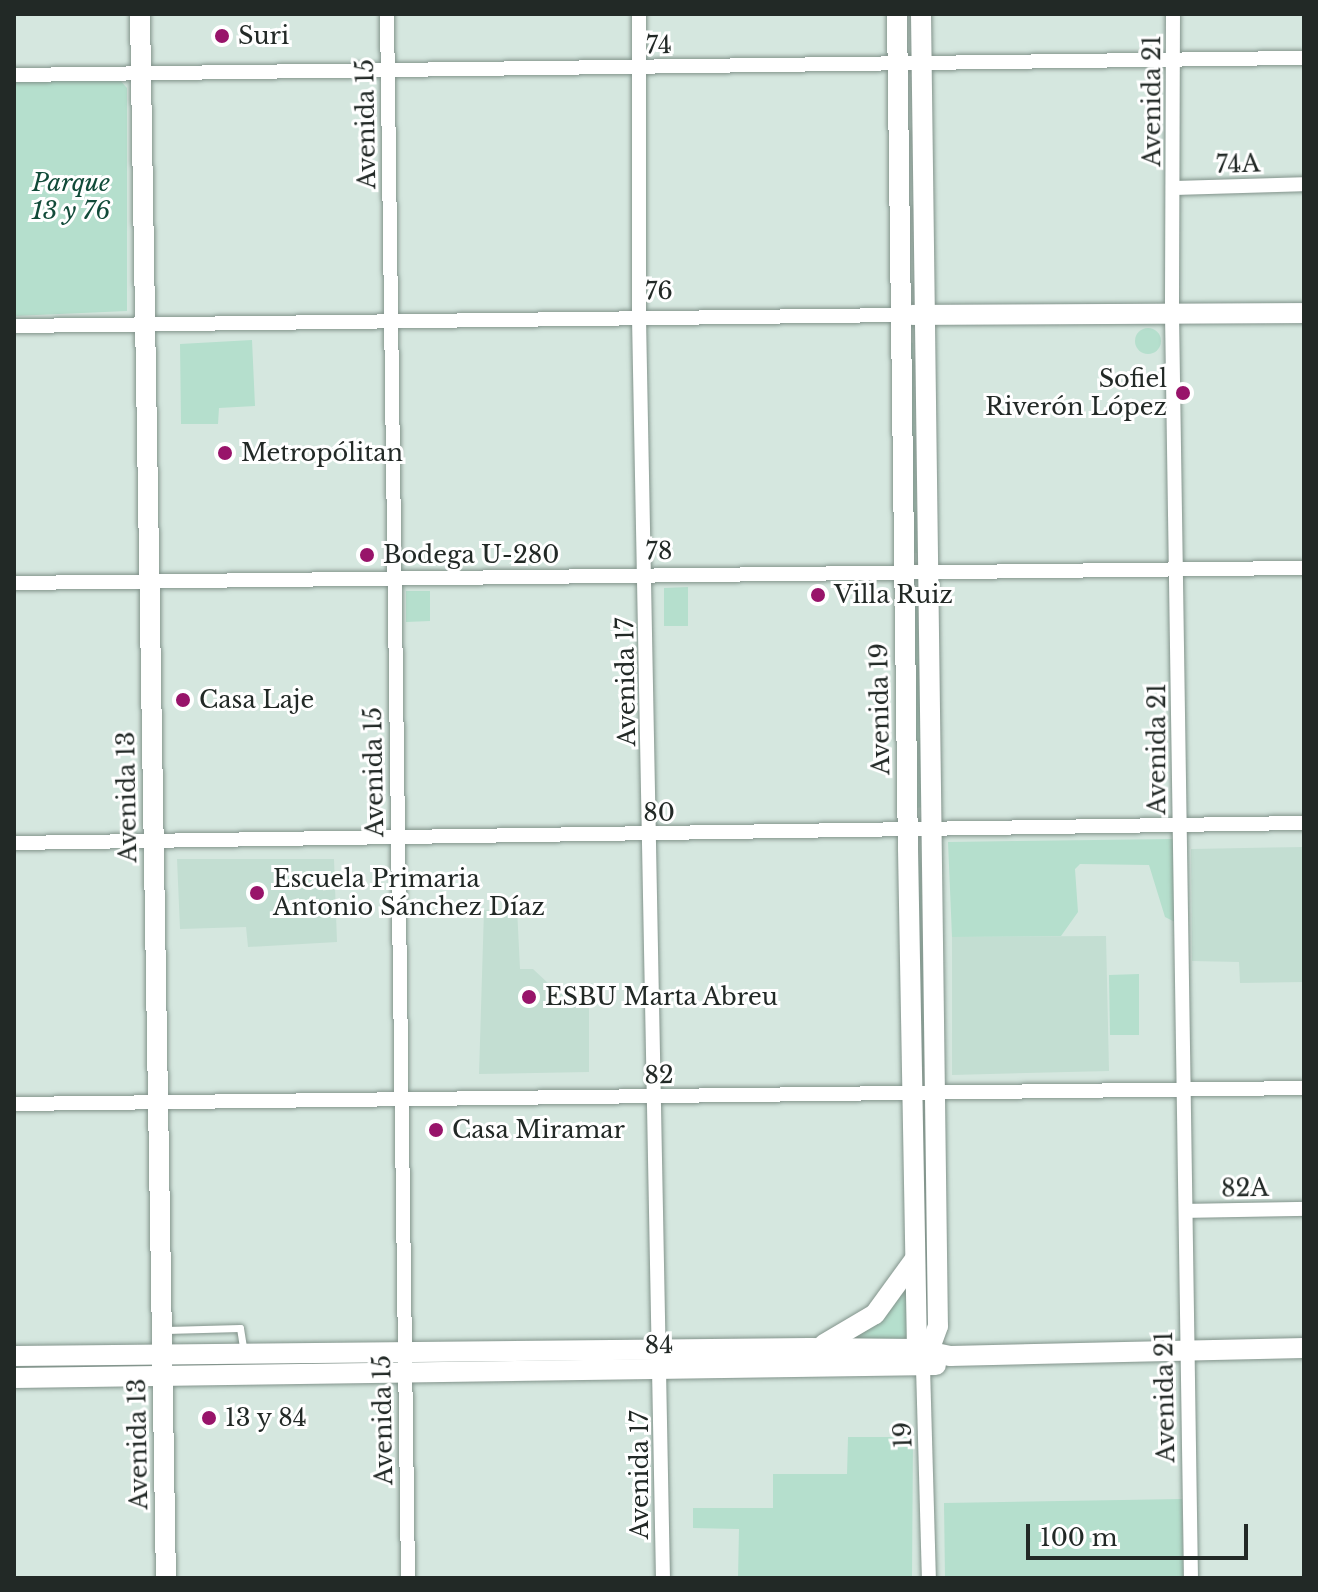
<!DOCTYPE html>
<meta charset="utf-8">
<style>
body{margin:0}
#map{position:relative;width:1318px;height:1592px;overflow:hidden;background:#d5e7df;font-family:"Libre Baskerville",serif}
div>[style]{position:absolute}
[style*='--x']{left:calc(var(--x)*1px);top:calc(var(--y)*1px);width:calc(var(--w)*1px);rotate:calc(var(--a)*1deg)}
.built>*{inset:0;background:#c3ded2}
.green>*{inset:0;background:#b5dfcd}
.round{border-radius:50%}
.roads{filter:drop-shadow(0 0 2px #82938b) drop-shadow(0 0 2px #82938b)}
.lane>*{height:7px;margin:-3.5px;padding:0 3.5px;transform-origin:3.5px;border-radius:3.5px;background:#fff}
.street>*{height:14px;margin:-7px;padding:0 7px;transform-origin:7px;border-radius:7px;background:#fff}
.secondary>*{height:20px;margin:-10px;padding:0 10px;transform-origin:10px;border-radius:10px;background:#fff}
.dots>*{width:22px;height:22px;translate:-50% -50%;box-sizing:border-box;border:4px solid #fff;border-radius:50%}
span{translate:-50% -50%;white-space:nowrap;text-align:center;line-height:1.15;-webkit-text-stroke:6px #fff;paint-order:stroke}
.poi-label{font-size:24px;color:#222926}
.left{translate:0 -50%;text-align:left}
.right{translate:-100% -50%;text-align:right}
.street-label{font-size:24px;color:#222926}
.park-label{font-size:24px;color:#114b39;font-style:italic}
.frame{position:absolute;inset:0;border:16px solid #222926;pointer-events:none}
.scale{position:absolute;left:1026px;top:1524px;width:222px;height:36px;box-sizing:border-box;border:4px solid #222926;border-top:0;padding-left:10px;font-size:24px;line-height:28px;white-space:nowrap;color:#222926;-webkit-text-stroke:6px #fff;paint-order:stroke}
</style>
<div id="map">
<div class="built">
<div style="clip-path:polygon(1304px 847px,1304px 982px,1240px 983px,1239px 962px,1192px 961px,1191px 849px)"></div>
<div style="clip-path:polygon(177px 859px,334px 859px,337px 942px,248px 947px,246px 927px,180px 929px)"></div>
<div style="clip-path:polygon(517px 908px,520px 969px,533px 969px,550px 985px,589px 1004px,589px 1072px,479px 1074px,484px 910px)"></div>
<div style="clip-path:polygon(1106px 936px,1109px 1071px,952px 1075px,952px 937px)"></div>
</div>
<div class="green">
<div style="clip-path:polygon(119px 79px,127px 88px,127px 311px,14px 316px,14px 80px)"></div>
<div class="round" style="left:1135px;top:328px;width:26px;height:26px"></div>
<div style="clip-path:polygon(252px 340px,255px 406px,219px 408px,218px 424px,181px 424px,180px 344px)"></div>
<div style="clip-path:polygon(909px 342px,913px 343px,917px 553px,912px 553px)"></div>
<div style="clip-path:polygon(688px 587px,688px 626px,664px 626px,664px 588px)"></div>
<div style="clip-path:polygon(913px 587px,917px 587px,923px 807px,917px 808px)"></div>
<div style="clip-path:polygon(406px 591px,430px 591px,430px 621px,406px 622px)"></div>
<div style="clip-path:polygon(1173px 839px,1175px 922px,1165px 917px,1149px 865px,1080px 864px,1075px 869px,1078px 912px,1061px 936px,952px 937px,948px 842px)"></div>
<div style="clip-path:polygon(916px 860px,921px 860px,925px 1067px,920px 1067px)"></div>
<div style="clip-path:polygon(1139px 974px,1139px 1035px,1110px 1035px,1109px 975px)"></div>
<div style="clip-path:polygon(926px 1113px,926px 1242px,923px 1243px,921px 1114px)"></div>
<div style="clip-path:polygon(905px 1279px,917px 1349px,833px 1342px)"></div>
<div style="clip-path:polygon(848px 1437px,913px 1437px,912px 1578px,738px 1578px,739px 1529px,693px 1528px,693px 1508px,773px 1508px,773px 1474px,847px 1474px)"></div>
<div style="clip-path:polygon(1182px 1499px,1183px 1578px,945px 1578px,944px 1503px)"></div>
</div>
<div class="roads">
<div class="lane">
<div style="--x:166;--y:1330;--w:74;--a:-1.5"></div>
<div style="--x:240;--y:1328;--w:24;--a:81"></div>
</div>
<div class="street">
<div style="--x:387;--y:14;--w:1564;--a:89.23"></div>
<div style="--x:639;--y:14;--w:304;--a:90"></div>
<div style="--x:639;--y:318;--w:1260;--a:88.91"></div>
<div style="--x:1173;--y:14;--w:300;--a:90.2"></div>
<div style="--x:1172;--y:314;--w:1264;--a:89.14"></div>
<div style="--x:14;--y:75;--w:1290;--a:-0.76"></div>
<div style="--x:1173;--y:188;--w:131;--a:-1.7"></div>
<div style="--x:14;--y:326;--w:886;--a:-0.71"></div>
<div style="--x:14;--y:583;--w:1290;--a:-0.67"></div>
<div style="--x:14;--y:843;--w:1290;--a:-0.89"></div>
<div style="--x:14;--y:1104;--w:1290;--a:-0.71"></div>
<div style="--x:1187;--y:1211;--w:117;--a:-1"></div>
<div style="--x:923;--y:1367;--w:211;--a:88.4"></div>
</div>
<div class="secondary">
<div style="--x:140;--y:14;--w:1564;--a:89.05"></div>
<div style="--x:897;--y:14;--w:835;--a:89.25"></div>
<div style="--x:908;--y:849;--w:500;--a:88.97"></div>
<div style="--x:917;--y:1349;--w:19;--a:72"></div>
<div style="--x:921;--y:14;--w:1312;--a:89.26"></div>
<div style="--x:938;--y:1326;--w:44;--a:110.1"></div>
<div style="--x:912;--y:315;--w:392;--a:-0.3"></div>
<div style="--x:824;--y:1344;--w:59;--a:-30.5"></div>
<div style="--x:875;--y:1314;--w:68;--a:-54"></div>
<div style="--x:14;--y:1356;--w:795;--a:-0.58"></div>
<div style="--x:809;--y:1348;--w:108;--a:0.5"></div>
<div style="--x:917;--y:1349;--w:34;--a:12"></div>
<div style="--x:950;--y:1356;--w:354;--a:-1.3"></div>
<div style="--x:14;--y:1378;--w:922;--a:-0.81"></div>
</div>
</div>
<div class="dots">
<div style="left:222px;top:36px;background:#98146a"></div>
<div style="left:1183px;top:393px;background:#98146a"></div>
<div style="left:225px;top:453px;background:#98146a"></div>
<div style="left:367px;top:555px;background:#98146a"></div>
<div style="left:818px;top:595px;background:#98146a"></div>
<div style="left:183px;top:700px;background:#98146a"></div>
<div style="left:257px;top:893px;background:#98146a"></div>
<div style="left:529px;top:997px;background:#98146a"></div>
<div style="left:436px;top:1130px;background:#98146a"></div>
<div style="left:209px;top:1418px;background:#98146a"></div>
</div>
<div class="poi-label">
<span class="left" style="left:238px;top:36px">Suri</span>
<span class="right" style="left:1167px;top:393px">Sofiel<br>Riverón López</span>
<span class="left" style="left:241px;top:453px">Metropólitan</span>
<span class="left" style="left:383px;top:555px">Bodega U-280</span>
<span class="left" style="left:834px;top:595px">Villa Ruiz</span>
<span class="left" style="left:199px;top:700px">Casa Laje</span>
<span class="left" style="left:273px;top:893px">Escuela Primaria<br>Antonio Sánchez Díaz</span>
<span class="left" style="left:545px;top:997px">ESBU Marta Abreu</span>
<span class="left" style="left:452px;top:1130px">Casa Miramar</span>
<span class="left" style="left:225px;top:1418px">13 y 84</span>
</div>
<div class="street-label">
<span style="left:659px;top:45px;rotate:-1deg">74</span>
<span style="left:1152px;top:101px;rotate:-90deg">Avenida 21</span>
<span style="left:366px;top:124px;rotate:-91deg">Avenida 15</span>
<span style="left:1238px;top:164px;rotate:-2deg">74A</span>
<span style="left:659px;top:291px;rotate:-1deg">76</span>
<span style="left:659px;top:551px;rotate:-1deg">78</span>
<span style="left:626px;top:682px;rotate:-91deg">Avenida 17</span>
<span style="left:880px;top:709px;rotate:-91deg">Avenida 19</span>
<span style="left:1157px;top:749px;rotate:-90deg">Avenida 21</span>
<span style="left:374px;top:772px;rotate:-91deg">Avenida 15</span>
<span style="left:127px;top:797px;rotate:-91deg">Avenida 13</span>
<span style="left:659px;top:813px">80</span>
<span style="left:659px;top:1075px;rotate:-1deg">82</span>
<span style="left:1245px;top:1188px;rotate:-1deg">82A</span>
<span style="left:659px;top:1345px;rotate:-1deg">84</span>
<span style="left:1165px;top:1397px;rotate:-91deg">Avenida 21</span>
<span style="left:383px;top:1420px;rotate:-91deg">Avenida 15</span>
<span style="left:903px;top:1435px;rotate:-92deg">19</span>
<span style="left:138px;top:1444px;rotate:-91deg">Avenida 13</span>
<span style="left:640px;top:1475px;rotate:-90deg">Avenida 17</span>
</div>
<div class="park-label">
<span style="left:71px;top:197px">Parque<br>13 y 76</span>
</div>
<div class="frame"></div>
<div class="scale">100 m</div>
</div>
